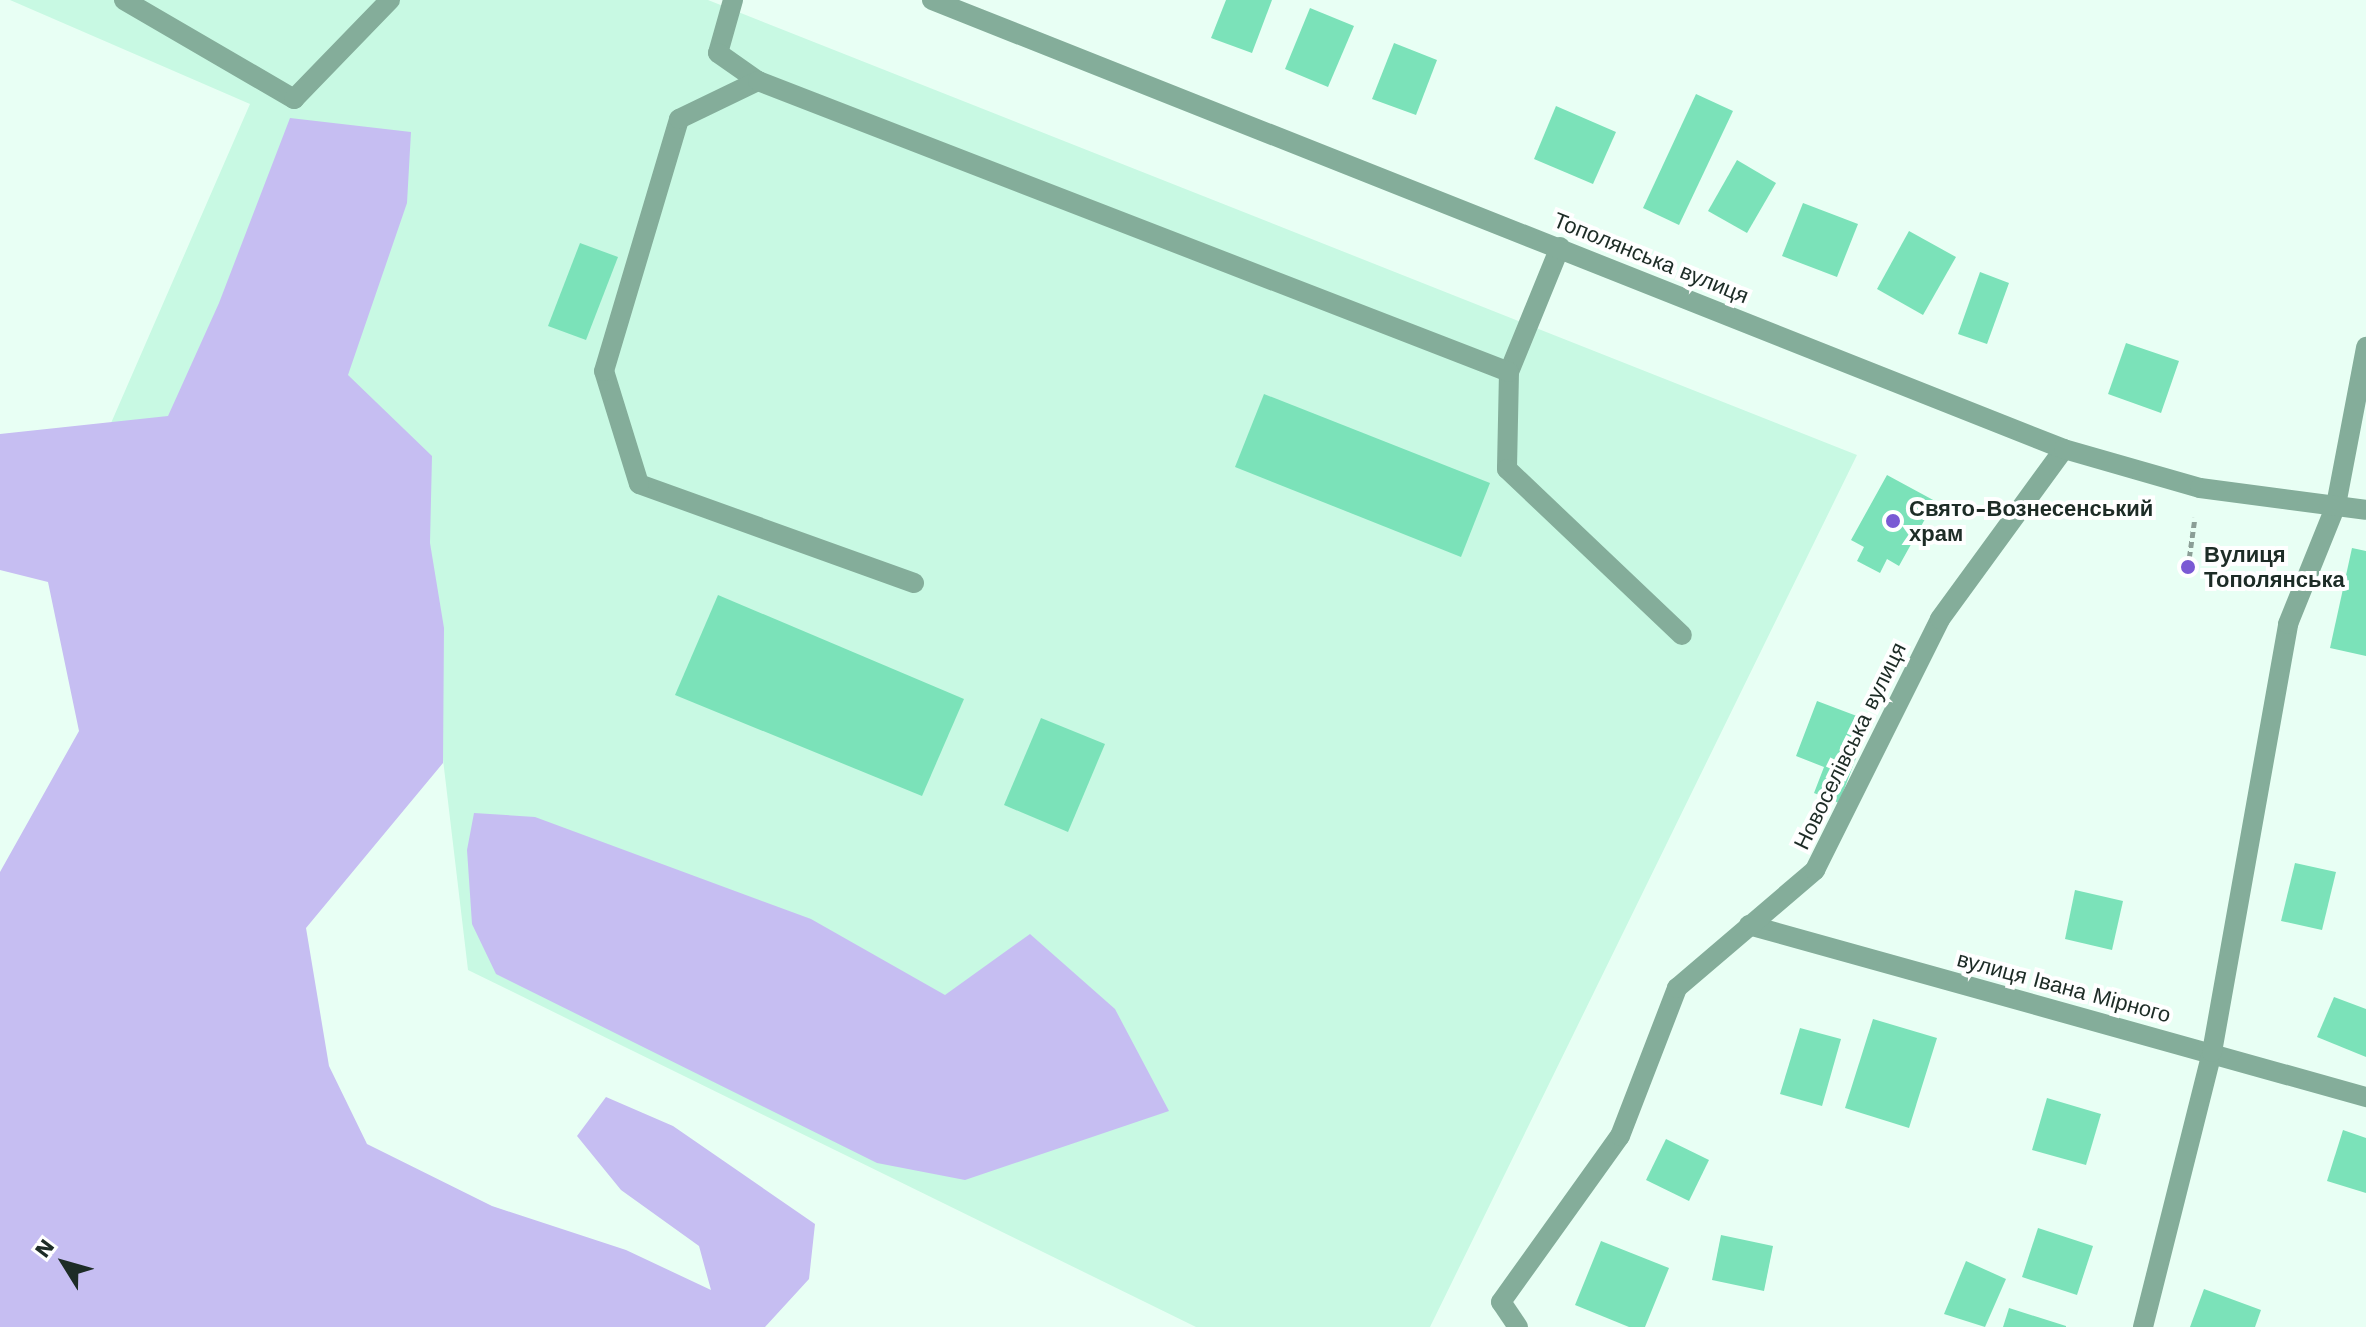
<!DOCTYPE html>
<meta charset="utf-8">
<style>
body{margin:0}
#map{position:relative;width:2366px;height:1327px;overflow:hidden;background:#e8fff4;font-family:"Work Sans",sans-serif}
div>[style]{position:absolute}
[style*='--x']{left:calc(var(--x)*1px);top:calc(var(--y)*1px);width:calc(var(--w)*1px);rotate:calc(var(--a)*1deg)}
.built>*{inset:0;background:#c8f9e3}
.green>*{inset:0;background:#c6bef2}
.building>*{inset:0;background:#7be2b9}
.path>*{height:5px;margin-top:-2.5px;transform-origin:0;background:repeating-linear-gradient(90deg,#8b9e96 0 6px,transparent 0 10px)}
.service>*{height:20px;margin:-10px;padding:0 10px;transform-origin:10px;border-radius:10px;background:#84ad9a}
.minor>*{height:20px;margin:-10px;padding:0 10px;transform-origin:10px;border-radius:10px;background:#84ad9a}
.tertiary>*{height:20px;margin:-10px;padding:0 10px;transform-origin:10px;border-radius:10px;background:#84ad9a}
.dots>*{width:22px;height:22px;translate:-50% -50%;box-sizing:border-box;border:4px solid #fff;border-radius:50%}
span{translate:-50% -50%;white-space:nowrap;text-align:center;line-height:1.15;-webkit-text-stroke:8px #fff;paint-order:stroke}
.street-label{font-size:22px;color:#1d2c26}
.poi-label{font-size:22px;color:#1d2c26;font-weight:700}
.left{translate:0 -50%;text-align:left}
.north{position:absolute;left:24px;top:1223px;width:80px;height:80px;-webkit-text-stroke:6px #fff;paint-order:stroke;rotate:307deg;font-size:22px;font-weight:700;line-height:32px;text-align:center;color:#1d2c26}
.north::after{content:'';display:block;margin:auto;width:28px;height:36px;background:#1d2c26;clip-path:polygon(50% 0,100% 100%,50% 72%,0 100%)}
</style>
<div id="map">
<div class="built">
<div style="clip-path:polygon(10px 0,708px 0,1857px 455px,1430px 1327px,1196px 1327px,468px 970px,430px 650px,108px 430px,250px 104px)"></div>
</div>
<div class="green">
<div style="clip-path:polygon(290px 118px,411px 132px,407px 203px,348px 375px,432px 456px,430px 543px,444px 628px,443px 763px,306px 928px,329px 1066px,367px 1144px,492px 1206px,626px 1250px,711px 1290px,699px 1246px,621px 1190px,577px 1136px,606px 1097px,673px 1126px,815px 1224px,809px 1279px,765px 1327px,0 1327px,0 872px,79px 731px,48px 582px,0 570px,0 434px,168px 416px,219px 303px)"></div>
<div style="clip-path:polygon(474px 813px,535px 817px,811px 919px,945px 995px,1030px 934px,1115px 1009px,1169px 1111px,965px 1180px,877px 1163px,496px 974px,472px 924px,467px 850px)"></div>
</div>
<div class="building">
<div style="clip-path:polygon(1226px 0,1272px 0,1252px 53px,1211px 38px)"></div>
<div style="clip-path:polygon(1310px 8px,1354px 26px,1328px 87px,1285px 69px)"></div>
<div style="clip-path:polygon(1394px 43px,1437px 60px,1416px 115px,1372px 99px)"></div>
<div style="clip-path:polygon(1696px 94px,1733px 111px,1679px 225px,1643px 208px)"></div>
<div style="clip-path:polygon(1556px 106px,1616px 132px,1593px 184px,1534px 159px)"></div>
<div style="clip-path:polygon(1737px 160px,1776px 183px,1747px 233px,1708px 211px)"></div>
<div style="clip-path:polygon(1803px 203px,1858px 224px,1837px 277px,1782px 256px)"></div>
<div style="clip-path:polygon(1909px 231px,1956px 257px,1923px 315px,1877px 289px)"></div>
<div style="clip-path:polygon(580px 243px,618px 257px,586px 340px,548px 326px)"></div>
<div style="clip-path:polygon(1980px 272px,2009px 283px,1987px 344px,1958px 334px)"></div>
<div style="clip-path:polygon(2126px 343px,2179px 361px,2161px 413px,2108px 394px)"></div>
<div style="clip-path:polygon(1264px 394px,1490px 483px,1461px 557px,1235px 467px)"></div>
<div style="clip-path:polygon(1887px 475px,1935px 501px,1899px 566px,1887px 559px,1880px 573px,1857px 561px,1864px 547px,1851px 540px)"></div>
<div style="clip-path:polygon(2352px 548px,2366px 551px,2366px 656px,2330px 648px)"></div>
<div style="clip-path:polygon(718px 595px,964px 699px,922px 796px,675px 695px)"></div>
<div style="clip-path:polygon(1817px 701px,1870px 721px,1839px 803px,1814px 793px,1824px 767px,1796px 756px)"></div>
<div style="clip-path:polygon(1041px 718px,1105px 744px,1068px 832px,1004px 805px)"></div>
<div style="clip-path:polygon(2295px 863px,2336px 872px,2322px 930px,2281px 921px)"></div>
<div style="clip-path:polygon(2075px 890px,2123px 901px,2112px 950px,2065px 939px)"></div>
<div style="clip-path:polygon(2334px 997px,2366px 1009px,2366px 1057px,2317px 1037px)"></div>
<div style="clip-path:polygon(1873px 1019px,1937px 1038px,1909px 1128px,1845px 1108px)"></div>
<div style="clip-path:polygon(1800px 1028px,1841px 1039px,1822px 1106px,1780px 1094px)"></div>
<div style="clip-path:polygon(2047px 1098px,2101px 1114px,2086px 1165px,2032px 1150px)"></div>
<div style="clip-path:polygon(2343px 1130px,2366px 1138px,2366px 1193px,2327px 1181px)"></div>
<div style="clip-path:polygon(1666px 1139px,1709px 1160px,1689px 1201px,1646px 1180px)"></div>
<div style="clip-path:polygon(2038px 1228px,2093px 1246px,2077px 1295px,2022px 1277px)"></div>
<div style="clip-path:polygon(1721px 1235px,1773px 1246px,1764px 1291px,1712px 1280px)"></div>
<div style="clip-path:polygon(1601px 1241px,1669px 1268px,1645px 1327px,1629px 1327px,1575px 1305px)"></div>
<div style="clip-path:polygon(1966px 1261px,2006px 1279px,1985px 1327px,1944px 1314px)"></div>
<div style="clip-path:polygon(2204px 1289px,2261px 1310px,2255px 1327px,2190px 1327px)"></div>
<div style="clip-path:polygon(2009px 1308px,2066px 1326px,2066px 1327px,2003px 1327px)"></div>
</div>
<div class="path">
<div style="--x:2188;--y:567;--w:50;--a:-82"></div>
</div>
<div class="service">
<div style="--x:124;--y:0;--w:197;--a:30.2"></div>
<div style="--x:294;--y:99;--w:138;--a:-45.9"></div>
<div style="--x:733;--y:0;--w:55;--a:105.8"></div>
<div style="--x:718;--y:53;--w:49;--a:35"></div>
<div style="--x:1560;--y:247;--w:135;--a:112.2"></div>
<div style="--x:1509;--y:372;--w:97;--a:91.2"></div>
<div style="--x:1507;--y:469;--w:241;--a:43.5"></div>
<div style="--x:914;--y:583;--w:292;--a:-160.2"></div>
<div style="--x:639;--y:484;--w:118;--a:-107.2"></div>
<div style="--x:604;--y:371;--w:263;--a:-73.4"></div>
<div style="--x:679;--y:119;--w:88;--a:-25.7"></div>
<div style="--x:758;--y:81;--w:805;--a:21.18"></div>
</div>
<div class="minor">
<div style="--x:1749;--y:925;--w:641;--a:15.58"></div>
<div style="--x:1518;--y:1327;--w:30;--a:-124"></div>
<div style="--x:1501;--y:1302;--w:204;--a:-54.4"></div>
<div style="--x:1620;--y:1136;--w:159;--a:-68.9"></div>
<div style="--x:1677;--y:988;--w:182;--a:-40.5"></div>
<div style="--x:1815;--y:870;--w:280;--a:-63.5"></div>
<div style="--x:1940;--y:619;--w:210;--a:-53.9"></div>
<div style="--x:2143;--y:1327;--w:284;--a:-75.9"></div>
<div style="--x:2212;--y:1052;--w:435;--a:-79.9"></div>
<div style="--x:2288;--y:624;--w:128;--a:-68"></div>
<div style="--x:2336;--y:505;--w:161;--a:-79.2"></div>
</div>
<div class="tertiary">
<div style="--x:932;--y:0;--w:1218;--a:21.64"></div>
<div style="--x:2064;--y:449;--w:141;--a:16"></div>
<div style="--x:2200;--y:488;--w:167;--a:7.5"></div>
</div>
<div class="dots">
<div style="left:1893px;top:521px;background:#7a5ad4"></div>
<div style="left:2188px;top:567px;background:#7a5ad4"></div>
</div>
<div class="street-label">
<span style="left:1651px;top:258px;rotate:22deg">Тополянська вулиця</span>
<span style="left:1850px;top:746px;rotate:-64deg">Новоселівська вулиця</span>
<span style="left:2064px;top:987px;rotate:15deg">вулиця Івана Мірного</span>
</div>
<div class="poi-label">
<span class="left" style="left:1909px;top:521px">Свято-Вознесенський<br>храм</span>
<span class="left" style="left:2204px;top:567px">Вулиця<br>Тополянська</span>
</div>
<div class="north">N</div>
</div>
